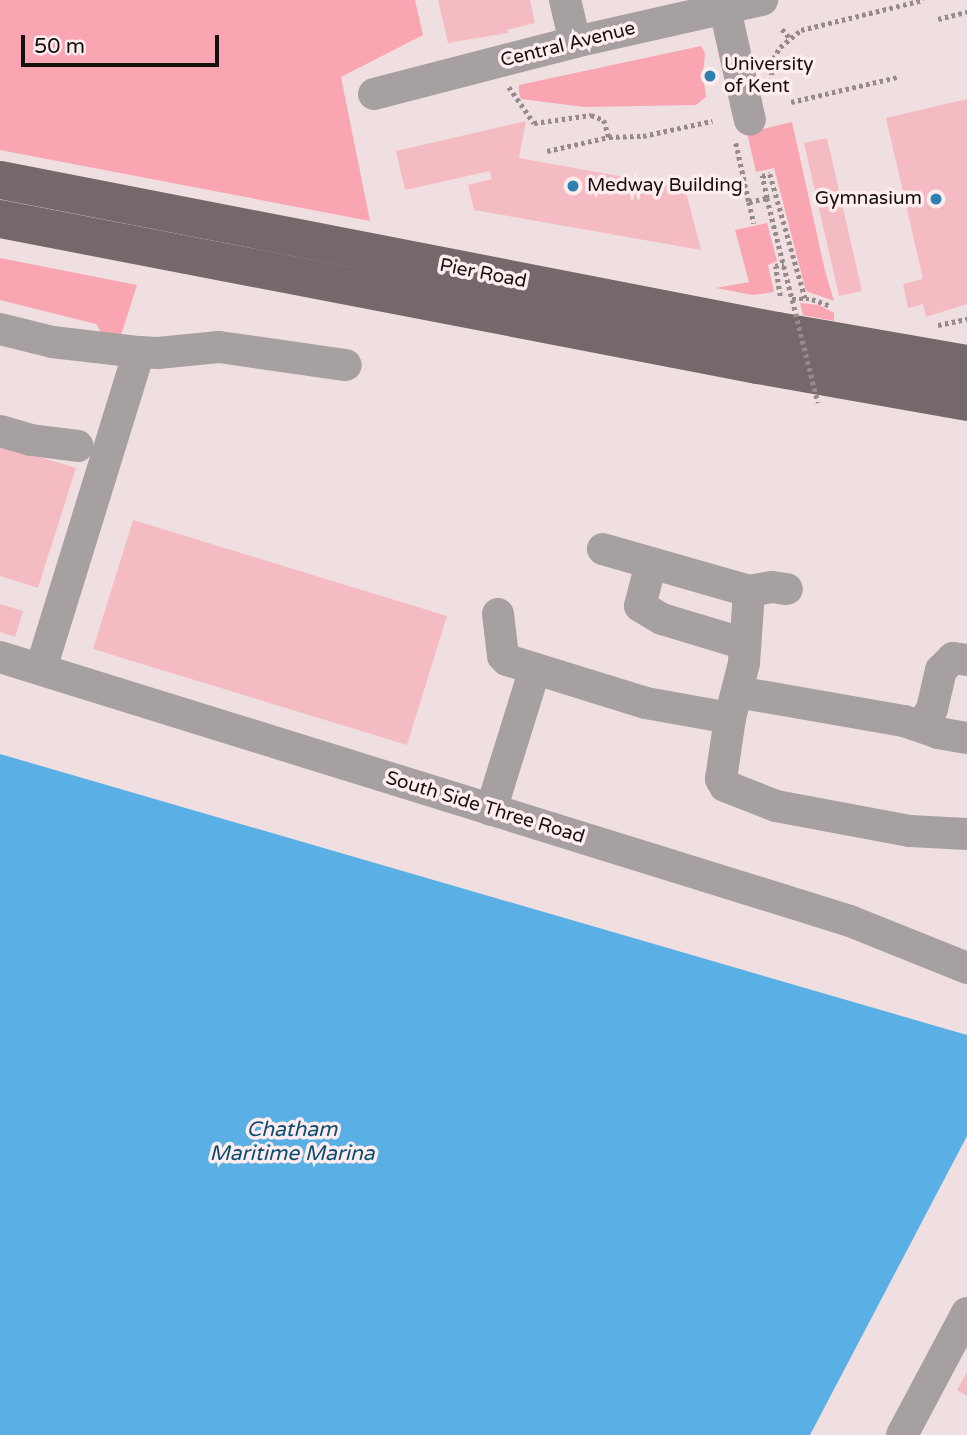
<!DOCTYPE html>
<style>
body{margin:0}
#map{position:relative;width:967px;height:1435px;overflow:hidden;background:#f0dfe1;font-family:"Varela Round",sans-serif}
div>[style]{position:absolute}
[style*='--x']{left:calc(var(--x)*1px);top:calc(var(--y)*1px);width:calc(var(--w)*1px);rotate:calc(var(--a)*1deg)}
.green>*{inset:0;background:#f9a5b2}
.water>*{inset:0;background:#5aafe4}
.building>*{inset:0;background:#f5bbc3}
.path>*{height:4.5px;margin-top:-2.25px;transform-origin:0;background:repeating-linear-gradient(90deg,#968a8b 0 3.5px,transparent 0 7px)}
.minor>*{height:32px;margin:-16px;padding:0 16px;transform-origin:16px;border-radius:16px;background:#a7a0a1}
.major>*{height:38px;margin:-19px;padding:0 19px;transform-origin:19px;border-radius:19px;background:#75686a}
.path-bridge>*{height:4.5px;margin-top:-2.25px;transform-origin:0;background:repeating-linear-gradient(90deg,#968a8b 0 3.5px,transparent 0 7px)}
.minor-bridge>*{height:32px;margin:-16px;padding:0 16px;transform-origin:16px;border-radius:16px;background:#a7a0a1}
.dots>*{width:19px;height:19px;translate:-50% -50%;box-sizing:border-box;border:4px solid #feecee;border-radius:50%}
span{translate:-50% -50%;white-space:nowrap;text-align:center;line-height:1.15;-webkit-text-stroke:7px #feecee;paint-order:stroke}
.street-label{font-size:19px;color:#161111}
.poi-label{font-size:19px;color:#161111}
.left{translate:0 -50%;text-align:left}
.right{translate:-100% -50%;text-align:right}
.water-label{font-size:21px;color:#0a4f72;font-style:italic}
.scale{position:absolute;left:21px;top:35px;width:198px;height:32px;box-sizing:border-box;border:4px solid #161111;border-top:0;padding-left:9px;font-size:21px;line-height:24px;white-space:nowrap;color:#161111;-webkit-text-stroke:5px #feecee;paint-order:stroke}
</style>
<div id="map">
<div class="green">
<div style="clip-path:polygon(0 0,415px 0,423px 35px,341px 77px,370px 221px,0 150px)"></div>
<div style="clip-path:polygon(701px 46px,705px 53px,703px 75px,706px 97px,696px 105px,584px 107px,521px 99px,519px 93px,519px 85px)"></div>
<div style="clip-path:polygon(792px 122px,825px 271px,834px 301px,806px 291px,774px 168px,756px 172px,747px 133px)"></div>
<div style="clip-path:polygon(767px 223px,777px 261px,768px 265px,774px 292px,753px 295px,716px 288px,749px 282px,735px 230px)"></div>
<div style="clip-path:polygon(0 258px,137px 285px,121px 335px,101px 332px,96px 324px,0 300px)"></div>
<div style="clip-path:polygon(800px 303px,819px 305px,834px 313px,834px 321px,803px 315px)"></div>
</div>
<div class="water">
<div style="clip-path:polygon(0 754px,967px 1035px,967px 1136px,810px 1435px,0 1435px)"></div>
</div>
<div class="building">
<div style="clip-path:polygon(438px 0,530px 0,535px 23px,507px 30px,508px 33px,448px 43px)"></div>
<div style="clip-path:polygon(967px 99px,967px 304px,926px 317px,923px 304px,908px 308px,903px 284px,923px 279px,886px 118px)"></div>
<div style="clip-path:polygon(526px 121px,519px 158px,685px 188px,701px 250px,474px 210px,468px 185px,492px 179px,490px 171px,405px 190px,396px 151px)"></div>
<div style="clip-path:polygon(827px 138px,862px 291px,839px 296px,804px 143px)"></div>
<div style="clip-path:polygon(0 445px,76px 468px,38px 588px,0 576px)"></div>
<div style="clip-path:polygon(133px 520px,447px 616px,407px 745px,93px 649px)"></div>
<div style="clip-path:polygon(0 604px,23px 611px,15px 637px,0 632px)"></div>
<div style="clip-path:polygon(967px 1372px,967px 1396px,957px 1390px)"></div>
</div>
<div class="path">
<div style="--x:938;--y:19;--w:30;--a:-14"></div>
<div style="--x:782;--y:29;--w:11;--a:49"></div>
<div style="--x:771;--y:75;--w:16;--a:-83"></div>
<div style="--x:773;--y:59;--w:14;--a:-60"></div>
<div style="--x:780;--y:47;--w:27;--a:-39"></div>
<div style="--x:801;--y:30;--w:126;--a:-13.8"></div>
<div style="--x:509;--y:87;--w:44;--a:55.2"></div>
<div style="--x:534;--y:123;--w:58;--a:-8"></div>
<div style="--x:591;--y:115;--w:14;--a:21"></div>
<div style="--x:604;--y:120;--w:18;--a:74"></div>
<div style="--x:791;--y:102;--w:110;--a:-13.2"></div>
<div style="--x:547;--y:151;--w:64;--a:-12.7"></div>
<div style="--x:609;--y:137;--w:34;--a:-2"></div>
<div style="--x:643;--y:136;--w:71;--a:-12.3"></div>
<div style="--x:767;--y:198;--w:23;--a:-103"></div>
<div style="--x:762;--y:176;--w:8;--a:-14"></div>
<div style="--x:770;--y:174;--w:129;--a:74.2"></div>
<div style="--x:749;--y:202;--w:22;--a:77"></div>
<div style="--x:780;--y:296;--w:30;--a:-99"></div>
<div style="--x:775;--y:266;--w:9;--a:-13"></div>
<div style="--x:792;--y:299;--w:20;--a:0"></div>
<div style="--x:812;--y:299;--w:20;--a:20"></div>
<div style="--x:938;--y:325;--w:30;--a:-12"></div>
</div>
<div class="minor">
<div style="--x:565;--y:0;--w:43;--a:76.6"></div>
<div style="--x:723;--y:0;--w:106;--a:77.4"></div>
<div style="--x:374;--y:94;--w:208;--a:-14.5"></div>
<div style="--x:575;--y:42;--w:192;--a:-12.7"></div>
<div style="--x:0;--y:329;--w:54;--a:14"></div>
<div style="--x:52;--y:342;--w:88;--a:6.6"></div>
<div style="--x:139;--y:352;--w:332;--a:107.2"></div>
<div style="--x:139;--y:352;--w:19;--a:3"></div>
<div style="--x:158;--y:353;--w:61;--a:-5.6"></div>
<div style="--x:219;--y:347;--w:128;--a:8.1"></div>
<div style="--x:0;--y:431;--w:32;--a:16"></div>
<div style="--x:31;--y:440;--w:47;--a:7.3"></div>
<div style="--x:651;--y:563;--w:44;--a:104.3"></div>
<div style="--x:640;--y:606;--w:26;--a:31"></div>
<div style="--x:662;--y:619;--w:87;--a:16.8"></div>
<div style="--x:749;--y:591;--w:23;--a:-10"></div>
<div style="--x:772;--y:587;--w:15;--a:8"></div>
<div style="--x:498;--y:614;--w:42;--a:83.2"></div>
<div style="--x:503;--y:656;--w:6;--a:45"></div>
<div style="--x:507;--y:660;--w:145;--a:17.2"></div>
<div style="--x:646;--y:703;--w:85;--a:10.1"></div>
<div style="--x:730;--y:718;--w:57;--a:-75.7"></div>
<div style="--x:744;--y:663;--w:72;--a:-86"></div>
<div style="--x:749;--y:591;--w:152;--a:-164"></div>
<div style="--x:0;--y:657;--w:890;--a:17.25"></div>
<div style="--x:850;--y:921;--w:126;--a:21.9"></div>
<div style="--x:737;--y:692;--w:169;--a:9.9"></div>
<div style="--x:904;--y:721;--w:36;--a:19"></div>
<div style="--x:938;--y:733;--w:29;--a:10"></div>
<div style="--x:730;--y:718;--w:62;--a:98.4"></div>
<div style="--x:721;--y:779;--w:8;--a:60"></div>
<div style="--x:725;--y:786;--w:55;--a:21.4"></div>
<div style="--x:776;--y:806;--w:136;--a:10.6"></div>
<div style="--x:910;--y:831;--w:57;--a:3"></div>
<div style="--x:922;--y:726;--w:20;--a:-60"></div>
<div style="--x:932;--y:709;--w:40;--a:-77"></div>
<div style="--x:941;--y:670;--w:17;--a:-45"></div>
<div style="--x:953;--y:658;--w:14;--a:8"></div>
<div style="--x:491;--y:810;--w:148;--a:-72.7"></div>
<div style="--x:902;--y:1435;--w:138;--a:-62"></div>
</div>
<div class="major">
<div style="--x:0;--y:180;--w:792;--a:11"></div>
<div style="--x:777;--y:331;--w:193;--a:9.9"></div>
<div style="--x:0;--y:219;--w:772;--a:10.9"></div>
<div style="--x:758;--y:365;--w:212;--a:10"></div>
</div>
<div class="path-bridge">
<div style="--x:736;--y:143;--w:60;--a:77.6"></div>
<div style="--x:749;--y:202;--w:18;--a:-13"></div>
<div style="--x:767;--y:198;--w:211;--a:76"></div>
</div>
<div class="minor-bridge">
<div style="--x:746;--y:103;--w:17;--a:77"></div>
</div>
<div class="dots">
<div style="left:710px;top:76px;background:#2d80b1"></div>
<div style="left:573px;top:186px;background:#2d80b1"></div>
<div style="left:936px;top:199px;background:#2d80b1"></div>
</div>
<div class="street-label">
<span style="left:568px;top:45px;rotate:-14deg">Central Avenue</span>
<span style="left:483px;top:274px;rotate:11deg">Pier Road</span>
<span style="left:485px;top:808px;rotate:17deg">South Side Three Road</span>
</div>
<div class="poi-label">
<span class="left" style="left:724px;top:76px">University<br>of Kent</span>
<span class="left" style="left:587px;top:186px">Medway Building</span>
<span class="right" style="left:922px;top:199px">Gymnasium</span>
</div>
<div class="water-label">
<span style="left:292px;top:1142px">Chatham<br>Maritime Marina</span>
</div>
<div class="scale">50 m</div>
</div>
